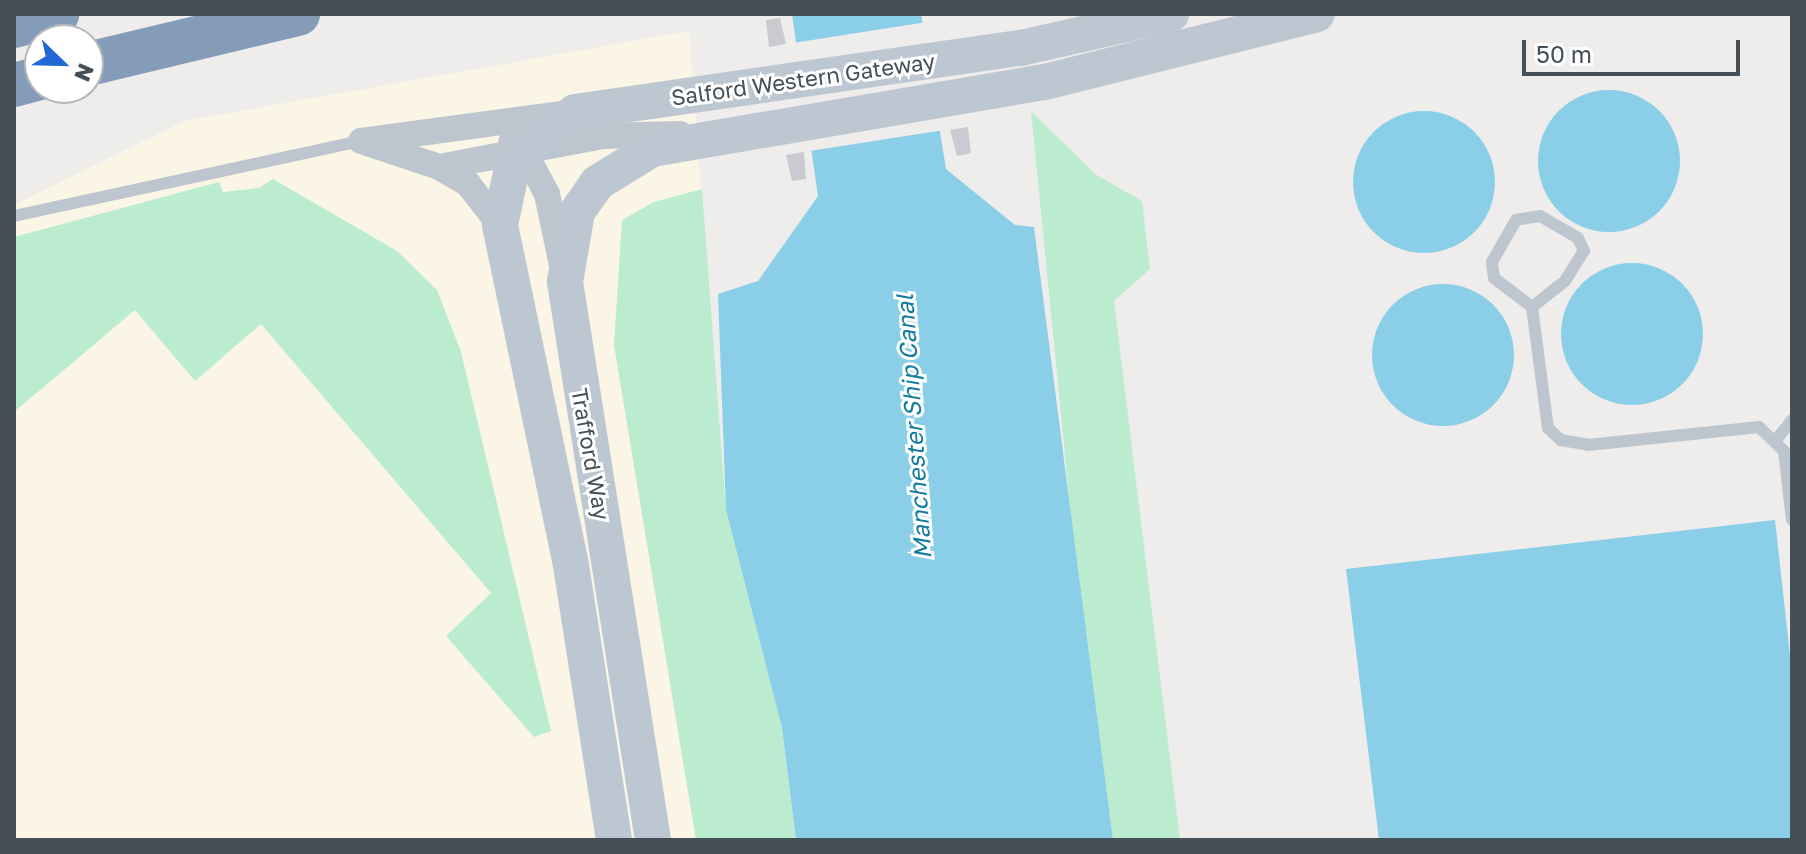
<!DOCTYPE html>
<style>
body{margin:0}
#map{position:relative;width:1806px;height:854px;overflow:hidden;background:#efecec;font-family:"Golos Text",sans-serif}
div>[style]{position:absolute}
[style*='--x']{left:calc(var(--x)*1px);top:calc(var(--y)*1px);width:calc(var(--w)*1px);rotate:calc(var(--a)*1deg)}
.commercial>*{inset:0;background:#faf5e5}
.green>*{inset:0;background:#bbecd0}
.water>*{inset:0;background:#8acfe7}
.round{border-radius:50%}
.pier>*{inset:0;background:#efecec}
.building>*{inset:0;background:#c9cbd1}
.lane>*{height:12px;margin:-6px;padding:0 6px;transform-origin:6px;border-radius:6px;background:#bdc6ce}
.street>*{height:26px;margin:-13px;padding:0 13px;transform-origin:13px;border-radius:13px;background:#bdc6ce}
.secondary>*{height:36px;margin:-18px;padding:0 18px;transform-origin:18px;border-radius:18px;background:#bdc7d2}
.highway>*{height:44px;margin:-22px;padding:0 22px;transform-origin:22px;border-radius:22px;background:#859cb9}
span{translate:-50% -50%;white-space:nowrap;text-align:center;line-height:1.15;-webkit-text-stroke:6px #fff;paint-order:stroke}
.street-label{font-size:22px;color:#454f58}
.water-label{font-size:24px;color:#137b9e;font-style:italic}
.frame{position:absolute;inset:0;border:16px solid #454f58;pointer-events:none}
.north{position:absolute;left:24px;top:24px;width:80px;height:80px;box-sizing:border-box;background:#fff;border:2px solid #b5b9bc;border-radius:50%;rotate:113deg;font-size:22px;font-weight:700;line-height:32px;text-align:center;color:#454f58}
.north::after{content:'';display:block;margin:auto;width:28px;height:36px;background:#2168d4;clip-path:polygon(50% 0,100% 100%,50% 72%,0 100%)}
.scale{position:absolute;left:1522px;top:40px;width:218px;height:36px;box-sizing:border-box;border:4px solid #454f58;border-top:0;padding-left:10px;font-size:24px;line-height:28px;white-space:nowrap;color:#454f58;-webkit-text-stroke:6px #fff;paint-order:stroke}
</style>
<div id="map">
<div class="commercial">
<div style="clip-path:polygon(689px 31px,726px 510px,782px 728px,796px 840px,14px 840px,14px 205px,184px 121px)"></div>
</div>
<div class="green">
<div style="clip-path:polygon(1031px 111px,1095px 174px,1142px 201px,1150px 269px,1114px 301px,1180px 840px,1113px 840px,1072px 526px)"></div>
<div style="clip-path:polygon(273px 179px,397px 251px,437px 290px,461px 352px,551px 731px,534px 737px,446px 636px,491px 593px,261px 324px,195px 381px,135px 310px,14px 412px,14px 237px,219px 182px,223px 192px,259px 188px)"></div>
<div style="clip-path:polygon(702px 189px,726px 510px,782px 728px,796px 840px,696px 840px,614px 345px,622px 220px,654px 202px)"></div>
</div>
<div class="water">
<div style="clip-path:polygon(792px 14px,921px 14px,946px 169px,1015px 225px,1034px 227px,1113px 840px,796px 840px,782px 728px,726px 510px,718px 294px,758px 281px,818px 196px)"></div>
<div class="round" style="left:1538px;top:90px;width:142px;height:142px"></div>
<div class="round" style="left:1353px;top:111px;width:142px;height:142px"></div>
<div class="round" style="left:1561px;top:263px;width:142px;height:142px"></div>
<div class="round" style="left:1372px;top:284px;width:142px;height:142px"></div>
<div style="clip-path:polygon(1775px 520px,1792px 673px,1792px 840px,1379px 840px,1346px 569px)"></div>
</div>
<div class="pier">
<div style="clip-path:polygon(927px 22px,944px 130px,810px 151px,793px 43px)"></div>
</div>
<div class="building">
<div style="clip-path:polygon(780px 18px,786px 44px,769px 47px,766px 20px)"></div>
<div style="clip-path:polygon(968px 127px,971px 153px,957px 156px,950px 130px)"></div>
<div style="clip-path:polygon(804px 152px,806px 179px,792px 181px,786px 155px)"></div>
</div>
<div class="lane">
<div style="--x:14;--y:216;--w:355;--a:-12.2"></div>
<div style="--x:1532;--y:307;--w:42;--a:-38.2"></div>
<div style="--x:1565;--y:281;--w:36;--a:-58"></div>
<div style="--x:1584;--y:251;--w:14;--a:-115"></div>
<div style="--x:1578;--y:238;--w:44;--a:-149.9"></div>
<div style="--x:1540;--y:216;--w:24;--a:171"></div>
<div style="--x:1516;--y:220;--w:48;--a:119.7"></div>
<div style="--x:1492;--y:262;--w:16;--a:83"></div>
<div style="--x:1494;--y:278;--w:48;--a:37.3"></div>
<div style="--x:1532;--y:307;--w:122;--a:82.5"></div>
<div style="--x:1548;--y:428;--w:18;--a:43"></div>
<div style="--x:1561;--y:440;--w:27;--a:10"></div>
<div style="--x:1588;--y:445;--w:172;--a:-6"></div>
<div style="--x:1759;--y:427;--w:35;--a:44"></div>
<div style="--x:1784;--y:451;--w:69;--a:83.4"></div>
<div style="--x:1776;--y:440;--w:26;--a:-51"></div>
</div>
<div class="street">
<div style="--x:361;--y:141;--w:216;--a:-7.7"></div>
<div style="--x:364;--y:142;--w:79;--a:18.4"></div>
<div style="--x:439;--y:167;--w:34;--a:30"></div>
<div style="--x:468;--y:184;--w:52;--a:52"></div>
<div style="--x:511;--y:143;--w:15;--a:32"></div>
<div style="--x:524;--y:151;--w:49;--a:61.9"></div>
<div style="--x:547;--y:194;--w:73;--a:78.1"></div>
<div style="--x:439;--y:167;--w:167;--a:-10.7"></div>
<div style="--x:603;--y:136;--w:77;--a:-1.5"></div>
</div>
<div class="secondary">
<div style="--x:614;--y:840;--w:278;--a:-98.9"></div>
<div style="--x:571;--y:565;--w:347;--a:-101.8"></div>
<div style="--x:500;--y:225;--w:53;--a:-78.1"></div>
<div style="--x:511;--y:173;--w:26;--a:-59"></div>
<div style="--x:524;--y:151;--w:64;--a:-37.4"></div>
<div style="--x:575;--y:112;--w:451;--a:-8.2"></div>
<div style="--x:1021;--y:48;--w:154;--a:-12.8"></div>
<div style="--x:653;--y:840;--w:565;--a:-98.96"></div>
<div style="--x:565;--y:282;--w:71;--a:-80.3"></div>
<div style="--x:577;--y:212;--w:35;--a:-55"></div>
<div style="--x:597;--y:183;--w:65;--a:-31.7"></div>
<div style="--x:652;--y:149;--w:399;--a:-9.7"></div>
<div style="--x:1045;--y:82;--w:280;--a:-14"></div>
</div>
<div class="highway">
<div style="--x:14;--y:26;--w:45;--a:-15.6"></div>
<div style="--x:88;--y:64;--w:216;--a:-13.4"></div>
<div style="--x:14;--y:85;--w:27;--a:-15"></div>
</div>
<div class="street-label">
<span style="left:803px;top:79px;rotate:-8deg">Salford Western Gateway</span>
<span style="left:591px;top:454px;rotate:80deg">Trafford Way</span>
</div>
<div class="water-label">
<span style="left:913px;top:427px;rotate:-94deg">Manchester Ship Canal</span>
</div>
<div class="frame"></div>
<div class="north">N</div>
<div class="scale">50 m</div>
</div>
